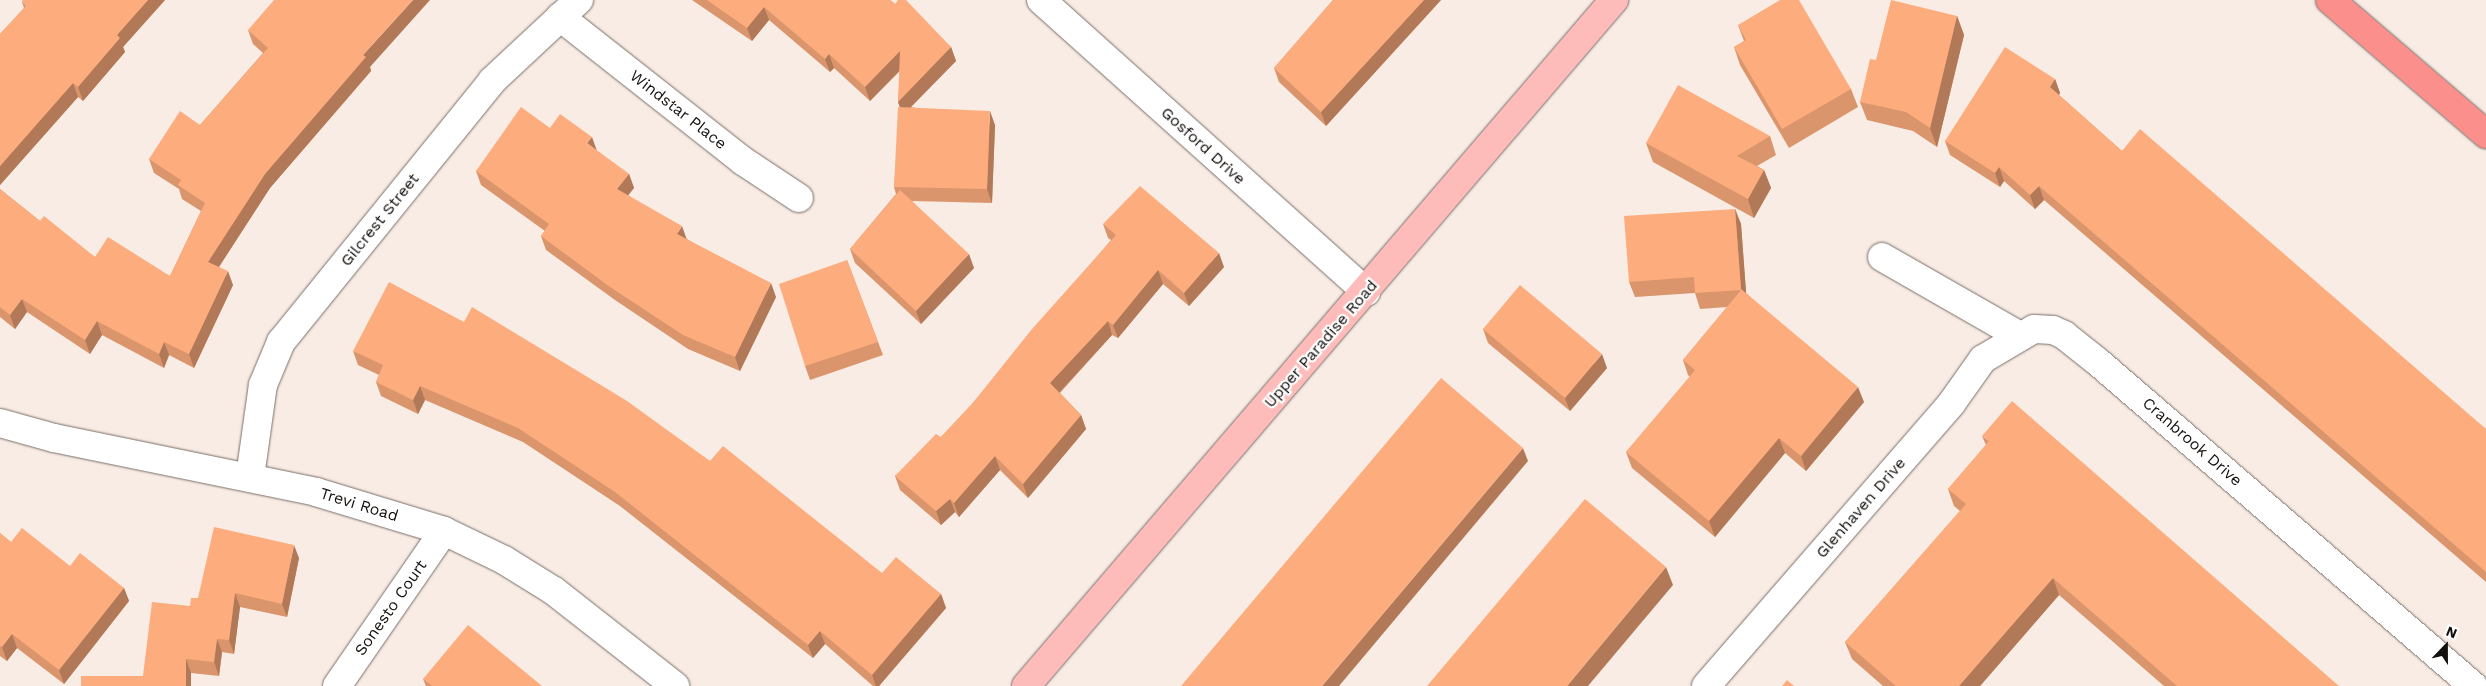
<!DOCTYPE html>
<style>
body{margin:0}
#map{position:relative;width:2486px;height:686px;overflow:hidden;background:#f8ece5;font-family:"Work Sans",sans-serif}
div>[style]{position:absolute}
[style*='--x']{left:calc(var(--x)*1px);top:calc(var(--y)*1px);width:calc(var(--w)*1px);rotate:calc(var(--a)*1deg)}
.roads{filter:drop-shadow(0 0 1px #796e68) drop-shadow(0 0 1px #796e68)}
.minor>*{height:28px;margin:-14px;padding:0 14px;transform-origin:14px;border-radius:14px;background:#fff}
.major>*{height:28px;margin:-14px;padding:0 14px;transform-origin:14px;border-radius:14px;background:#fdbcb9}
.highway>*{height:28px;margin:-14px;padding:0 14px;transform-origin:14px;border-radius:14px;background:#fb8f8b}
.wall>*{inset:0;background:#da956c}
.shaded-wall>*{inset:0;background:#b17958}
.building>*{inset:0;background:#fdad7d}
span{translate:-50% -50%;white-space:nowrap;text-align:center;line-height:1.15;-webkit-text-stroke:4.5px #fff;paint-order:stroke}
.street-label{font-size:16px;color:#14100d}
.north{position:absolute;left:2421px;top:621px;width:50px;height:50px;-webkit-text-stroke:4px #fff;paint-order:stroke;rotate:22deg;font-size:14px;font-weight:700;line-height:20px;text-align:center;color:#14100d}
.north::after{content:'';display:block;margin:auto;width:18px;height:22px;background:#14100d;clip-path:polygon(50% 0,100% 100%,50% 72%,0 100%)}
</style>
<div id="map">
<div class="roads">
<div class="minor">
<div style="--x:1041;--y:0;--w:437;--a:41.9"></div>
<div style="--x:560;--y:17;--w:233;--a:38.2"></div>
<div style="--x:743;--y:161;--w:67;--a:33.5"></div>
<div style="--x:1882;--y:257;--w:157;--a:29.8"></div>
<div style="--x:0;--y:423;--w:56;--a:15.5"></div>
<div style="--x:54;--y:438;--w:268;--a:11.6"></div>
<div style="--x:316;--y:492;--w:134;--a:16.9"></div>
<div style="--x:444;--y:531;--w:67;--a:25.8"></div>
<div style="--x:504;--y:560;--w:59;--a:31.8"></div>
<div style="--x:554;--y:591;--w:154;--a:38.1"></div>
<div style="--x:250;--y:477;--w:93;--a:-82"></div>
<div style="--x:263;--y:385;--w:47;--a:-67.3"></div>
<div style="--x:281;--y:342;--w:336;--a:-51"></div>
<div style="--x:492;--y:81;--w:119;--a:-43"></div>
<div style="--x:337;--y:686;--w:188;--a:-55.4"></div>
<div style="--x:1706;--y:686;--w:374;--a:-49"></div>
<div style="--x:1951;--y:404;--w:55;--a:-54.6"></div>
<div style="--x:1983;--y:359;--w:59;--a:-30.5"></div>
<div style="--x:2034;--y:329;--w:19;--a:3"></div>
<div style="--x:2053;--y:330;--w:12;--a:24"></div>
<div style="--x:2064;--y:335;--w:43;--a:38.5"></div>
<div style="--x:2098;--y:362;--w:496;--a:40.8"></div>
</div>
<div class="major">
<div style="--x:1026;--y:686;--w:904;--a:-49.4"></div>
</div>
<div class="highway">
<div style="--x:2330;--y:0;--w:206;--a:40.7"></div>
</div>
</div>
<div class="wall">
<div style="clip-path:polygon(23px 0,165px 0,123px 47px,125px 52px,83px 101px,78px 97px,0 185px,0 34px,24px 8px,22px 2px)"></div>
<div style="clip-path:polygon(692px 0,890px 0,951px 47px,956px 61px,911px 107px,995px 125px,992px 203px,912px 201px,974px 268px,921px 324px,855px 263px,850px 249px,896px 194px,894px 187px,900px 107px,898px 102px,900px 71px,870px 101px,834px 68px,830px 72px,769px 20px,752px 41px)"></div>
<div style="clip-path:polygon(1333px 0,1441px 0,1326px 126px,1279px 82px,1274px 68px)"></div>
<div style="clip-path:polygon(1957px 16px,1964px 35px,1937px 147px,1913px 131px,1867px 120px,1860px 102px,1876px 60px)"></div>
<div style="clip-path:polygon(1738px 25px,1851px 89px,1858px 107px,1789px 148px,1740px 65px,1734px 47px,1744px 41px)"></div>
<div style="clip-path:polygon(248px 30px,370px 67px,371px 71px,270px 188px,219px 267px,233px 285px,194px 368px,169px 355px,164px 368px,102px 335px,90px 354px,27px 312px,15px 329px,0 317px,0 189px,40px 221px,95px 257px,170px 276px,201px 211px,182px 199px,179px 189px,154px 173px,149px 159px,200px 125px,263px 53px,253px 44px)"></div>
<div style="clip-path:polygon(2055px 79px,2060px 93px,2059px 95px,2122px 151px,2486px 429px,2486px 582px,2044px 200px,2035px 209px,2004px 181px,2000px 187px,1950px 155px,1945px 141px)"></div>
<div style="clip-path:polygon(550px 128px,597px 151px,629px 174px,634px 188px,628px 195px,687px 239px,776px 297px,740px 371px,688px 349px,615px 300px,546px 250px,541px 236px,545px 231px,481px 185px,476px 171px)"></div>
<div style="clip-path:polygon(1770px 136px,1776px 155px,1757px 166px,1764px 170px,1771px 188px,1754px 218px,1653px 162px,1646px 143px)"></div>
<div style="clip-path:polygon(1735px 209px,1741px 224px,1746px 293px,1864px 402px,1806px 471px,1785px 453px,1715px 537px,1632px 468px,1626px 452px,1690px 377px,1688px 375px,1683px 360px,1727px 307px,1700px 309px,1695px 293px,1635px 297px,1629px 282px)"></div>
<div style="clip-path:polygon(1103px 224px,1224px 267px,1189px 306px,1163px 284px,1118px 338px,1112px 335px,1060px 393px,1081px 415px,1086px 429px,1028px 498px,1000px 470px,959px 517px,955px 512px,941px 525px,900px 490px,895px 476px,941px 437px,972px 404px,1111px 240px,1108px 238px)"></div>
<div style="clip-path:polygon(847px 260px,883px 355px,810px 380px,805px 366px)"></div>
<div style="clip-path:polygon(1483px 329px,1607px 368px,1570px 411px,1488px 343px)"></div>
<div style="clip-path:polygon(353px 351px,710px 461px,882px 573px,941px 594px,946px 608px,879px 686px,873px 686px,825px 644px,813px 658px,620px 506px,523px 442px,425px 400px,418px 414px,381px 396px,376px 382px,379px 375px,358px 365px)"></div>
<div style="clip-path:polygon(1982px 436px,2339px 686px,2164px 686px,2059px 595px,1980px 686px,1883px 686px,1852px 659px,1845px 642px,1960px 511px,1954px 506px,1948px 489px,1986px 445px)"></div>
<div style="clip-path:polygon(0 533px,11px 542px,124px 588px,129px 601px,64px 684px,17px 648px,7px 661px,0 656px)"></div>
<div style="clip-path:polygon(299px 558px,287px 617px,240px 607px,234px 654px,222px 652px,219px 676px,191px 673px,191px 686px,81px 686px,143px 676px,190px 606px,198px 598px)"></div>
<div style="clip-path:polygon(423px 679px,542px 686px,426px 686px)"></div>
</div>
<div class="shaded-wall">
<div style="clip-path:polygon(148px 0,165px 0,123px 47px,125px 52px,83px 101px,78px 87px,117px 35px)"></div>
<div style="clip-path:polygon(413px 0,430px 0,370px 67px,371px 71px,270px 188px,213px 276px,208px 262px,265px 174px,363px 55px)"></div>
<div style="clip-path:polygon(1424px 0,1441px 0,1326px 126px,1321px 112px)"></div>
<div style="clip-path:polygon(764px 7px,769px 20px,752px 41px,747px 28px)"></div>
<div style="clip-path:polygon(1957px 16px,1964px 35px,1937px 147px,1930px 128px)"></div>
<div style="clip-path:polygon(951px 47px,956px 61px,903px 115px,898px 102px)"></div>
<div style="clip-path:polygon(900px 51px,905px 65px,870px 101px,865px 87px)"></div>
<div style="clip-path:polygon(829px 54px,834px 68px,830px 72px,825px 59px)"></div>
<div style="clip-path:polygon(2055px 79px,2060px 93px,2055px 101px,2050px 87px)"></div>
<div style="clip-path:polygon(73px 83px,78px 97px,0 185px,0 166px)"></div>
<div style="clip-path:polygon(990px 111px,995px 125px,992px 203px,987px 189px)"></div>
<div style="clip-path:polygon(592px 137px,597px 151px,587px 143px)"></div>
<div style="clip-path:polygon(1999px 167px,2004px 181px,2000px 187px,1995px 173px)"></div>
<div style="clip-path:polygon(1764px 170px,1771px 188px,1754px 218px,1748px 199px)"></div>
<div style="clip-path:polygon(629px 174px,634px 188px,622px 203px,617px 189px)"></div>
<div style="clip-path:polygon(2039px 186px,2044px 200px,2035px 209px,2030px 195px)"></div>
<div style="clip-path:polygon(1735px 209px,1741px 224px,1747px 305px,1741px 289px)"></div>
<div style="clip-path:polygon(682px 226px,687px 240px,677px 234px)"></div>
<div style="clip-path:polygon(1219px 253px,1224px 267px,1189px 306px,1184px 293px)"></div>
<div style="clip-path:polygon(969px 254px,974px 268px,921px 324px,916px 311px)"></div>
<div style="clip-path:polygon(1158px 270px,1163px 284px,1118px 338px,1113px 325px)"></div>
<div style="clip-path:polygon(228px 271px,233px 285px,194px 368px,189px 354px)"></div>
<div style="clip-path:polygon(771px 283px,776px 297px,740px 371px,735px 357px)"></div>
<div style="clip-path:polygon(22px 299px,27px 312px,15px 329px,10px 315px)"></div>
<div style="clip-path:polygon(97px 321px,102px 335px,90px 354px,85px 340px)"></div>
<div style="clip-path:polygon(1108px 321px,1112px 335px,1055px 397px,1050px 383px)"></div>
<div style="clip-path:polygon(164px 342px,169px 355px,164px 368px,159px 354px)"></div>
<div style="clip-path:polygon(1602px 354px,1607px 368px,1570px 411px,1565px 398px)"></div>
<div style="clip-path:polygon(420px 386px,425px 400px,418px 414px,413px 400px)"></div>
<div style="clip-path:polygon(1858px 387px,1864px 402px,1806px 471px,1801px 456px)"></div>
<div style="clip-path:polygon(1081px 415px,1086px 429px,1028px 498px,1023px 484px)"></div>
<div style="clip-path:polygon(1779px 438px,1785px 453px,1715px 537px,1709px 521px)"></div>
<div style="clip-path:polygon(1523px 448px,1528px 461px,1339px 686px,1322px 686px)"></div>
<div style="clip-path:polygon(995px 456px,1000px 470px,959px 517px,954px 503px)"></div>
<div style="clip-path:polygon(950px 499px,955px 512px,941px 525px,936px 511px)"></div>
<div style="clip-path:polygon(294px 545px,299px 558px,287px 617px,282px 604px)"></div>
<div style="clip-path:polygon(1666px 567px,1673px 585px,1588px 686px,1567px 686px)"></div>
<div style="clip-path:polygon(2053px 578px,2059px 595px,1980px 686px,1959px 686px)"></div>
<div style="clip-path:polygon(124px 588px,129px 601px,64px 684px,59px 670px)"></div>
<div style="clip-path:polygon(235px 593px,240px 607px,234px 654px,229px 640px)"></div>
<div style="clip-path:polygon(941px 594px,946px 608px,879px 686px,876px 686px,872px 675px)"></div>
<div style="clip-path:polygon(820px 631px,825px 644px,813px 658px,808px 645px)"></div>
<div style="clip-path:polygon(12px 634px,17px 648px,7px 661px,2px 647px)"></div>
<div style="clip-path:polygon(217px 639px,222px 652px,219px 676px,214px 662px)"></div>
<div style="clip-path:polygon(186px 659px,191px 673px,191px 686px,186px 686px)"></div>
</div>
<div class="building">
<div style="clip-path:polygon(23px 0,148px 0,117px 35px,120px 38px,78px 87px,73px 83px,0 166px,0 34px,26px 6px,22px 2px)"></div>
<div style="clip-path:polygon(274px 0,413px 0,363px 55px,366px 57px,265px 174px,208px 262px,228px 271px,189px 354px,164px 342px,159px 354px,97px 321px,85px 340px,22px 299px,10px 315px,0 307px,0 189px,40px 221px,44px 216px,95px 257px,108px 237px,170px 276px,205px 203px,178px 185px,181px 180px,149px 159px,180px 111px,200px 125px,268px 48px,248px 30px)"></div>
<div style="clip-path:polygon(707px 0,890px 0,895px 4px,898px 0,906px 0,951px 47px,898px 102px,900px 51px,865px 87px,829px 54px,825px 59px,764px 7px,747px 28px)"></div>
<div style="clip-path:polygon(1333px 0,1424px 0,1321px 112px,1274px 68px)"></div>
<div style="clip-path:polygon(1780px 0,1799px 0,1851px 89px,1782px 129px,1734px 47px,1746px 40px,1738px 25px)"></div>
<div style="clip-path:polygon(1891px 0,1957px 16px,1930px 128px,1906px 112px,1860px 102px,1870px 59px,1876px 60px)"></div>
<div style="clip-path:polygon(2005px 47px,2055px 79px,2050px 87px,2122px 151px,2140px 129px,2486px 429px,2486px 572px,2039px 186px,2030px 195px,1999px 167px,1995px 173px,1945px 141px)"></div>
<div style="clip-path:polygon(1678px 85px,1770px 136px,1737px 156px,1764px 170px,1748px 199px,1646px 143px)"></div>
<div style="clip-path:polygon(521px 107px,550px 128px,560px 114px,592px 137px,587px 143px,629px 174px,617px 189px,682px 226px,677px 234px,771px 283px,735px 357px,683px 335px,610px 287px,541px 236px,549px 224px,476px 171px)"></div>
<div style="clip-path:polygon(898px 107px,990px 111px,987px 189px,894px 187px)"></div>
<div style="clip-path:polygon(1140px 186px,1219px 253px,1184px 293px,1158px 270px,1113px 325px,1108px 321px,1050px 383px,1081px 415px,1023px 484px,995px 456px,954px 503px,950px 499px,936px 511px,895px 476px,936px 434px,941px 437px,972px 404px,1032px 329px,1116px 235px,1103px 224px)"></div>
<div style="clip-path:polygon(900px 190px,969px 254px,916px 311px,850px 249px)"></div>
<div style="clip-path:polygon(1735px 209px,1741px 289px,1858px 387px,1801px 456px,1779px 438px,1709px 521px,1626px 452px,1695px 370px,1683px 360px,1741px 290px,1695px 293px,1694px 277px,1629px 282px,1624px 216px)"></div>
<div style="clip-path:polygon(847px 260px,878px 342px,805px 366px,779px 284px)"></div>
<div style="clip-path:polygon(389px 282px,464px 322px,472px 307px,627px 401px,710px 461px,723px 446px,882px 573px,896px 557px,941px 594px,872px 675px,820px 631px,808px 645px,615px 492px,518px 428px,420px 386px,413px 400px,376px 382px,383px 365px,353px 351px)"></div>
<div style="clip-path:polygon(1520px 285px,1602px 354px,1565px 398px,1483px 329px)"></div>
<div style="clip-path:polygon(1441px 378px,1523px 448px,1322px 686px,1181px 686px)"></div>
<div style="clip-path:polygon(2012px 401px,2339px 686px,2177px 686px,2053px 578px,1959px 686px,1896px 686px,1845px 642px,1966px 504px,1948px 489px,1989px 441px,1982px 436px)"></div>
<div style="clip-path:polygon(1585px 499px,1666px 567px,1567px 686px,1427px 686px)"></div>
<div style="clip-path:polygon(214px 527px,294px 545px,282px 604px,235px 593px,229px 640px,217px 639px,214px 662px,186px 659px,186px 686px,81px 686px,81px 676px,143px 676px,152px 602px,190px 606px,191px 598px,198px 598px)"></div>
<div style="clip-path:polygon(22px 528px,70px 566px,80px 553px,124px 588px,59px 670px,12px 634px,2px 647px,0 646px,0 533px,11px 542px)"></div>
<div style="clip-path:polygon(468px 625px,542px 686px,432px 686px,423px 679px)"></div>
<div style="clip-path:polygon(1787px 680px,1794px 686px,1782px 686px)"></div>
</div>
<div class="street-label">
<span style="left:678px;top:110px;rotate:38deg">Windstar Place</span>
<span style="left:1203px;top:146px;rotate:42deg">Gosford Drive</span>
<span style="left:380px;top:220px;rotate:-51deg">Gilcrest Street</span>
<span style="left:1321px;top:344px;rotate:-49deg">Upper Paradise Road</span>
<span style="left:2192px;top:442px;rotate:41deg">Cranbrook Drive</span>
<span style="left:359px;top:505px;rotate:17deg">Trevi Road</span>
<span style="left:1861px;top:508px;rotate:-49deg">Glenhaven Drive</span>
<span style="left:391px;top:608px;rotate:-55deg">Sonesto Court</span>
</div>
<div class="north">N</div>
</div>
